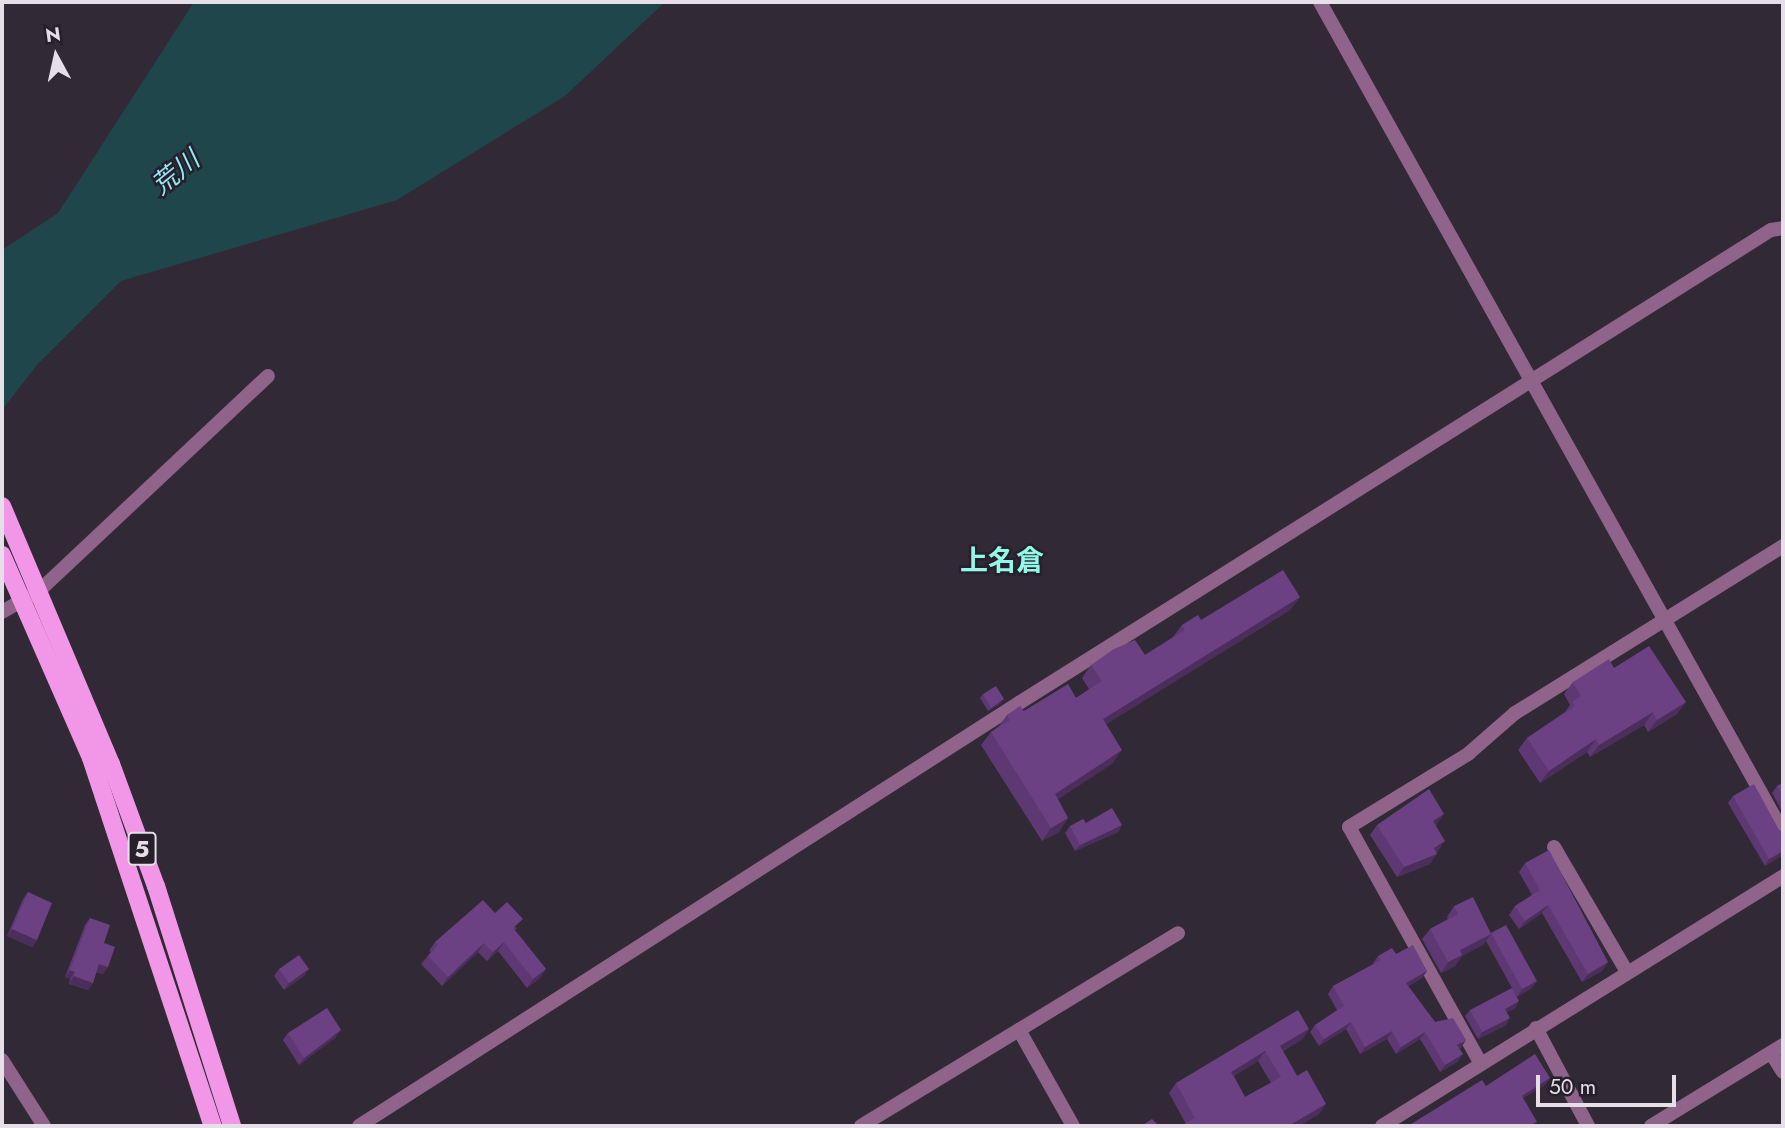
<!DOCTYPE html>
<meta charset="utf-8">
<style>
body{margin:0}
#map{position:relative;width:1785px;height:1128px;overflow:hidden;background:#312935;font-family:Jost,"Noto Sans JP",sans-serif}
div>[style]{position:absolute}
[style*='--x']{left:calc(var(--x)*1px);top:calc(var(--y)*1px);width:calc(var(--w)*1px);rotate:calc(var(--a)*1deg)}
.water>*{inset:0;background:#1e464b}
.minor>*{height:14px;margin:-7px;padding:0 7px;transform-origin:7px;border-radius:7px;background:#8f638a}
.tertiary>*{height:14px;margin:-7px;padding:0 7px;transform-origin:7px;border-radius:7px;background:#8f638a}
.primary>*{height:18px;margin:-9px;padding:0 9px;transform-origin:9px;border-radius:9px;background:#f297e8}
.wall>*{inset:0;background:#5d3872}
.shaded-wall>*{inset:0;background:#4c2e5c}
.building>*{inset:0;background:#6c4184}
span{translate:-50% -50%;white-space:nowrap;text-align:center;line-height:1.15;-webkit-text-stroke:5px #271f2b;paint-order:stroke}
.shield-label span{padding:2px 5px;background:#271f2b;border:2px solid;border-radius:5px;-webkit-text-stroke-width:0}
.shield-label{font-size:23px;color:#e5e0e8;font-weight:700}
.water-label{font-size:26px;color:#91eaf6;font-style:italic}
.quarter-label{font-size:28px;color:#92f9e9;font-weight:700}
.frame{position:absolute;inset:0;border:4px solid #e5e0e8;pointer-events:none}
.north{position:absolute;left:21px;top:21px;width:70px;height:70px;-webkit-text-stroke:5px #271f2b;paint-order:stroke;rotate:352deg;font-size:19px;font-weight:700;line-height:28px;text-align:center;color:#e5e0e8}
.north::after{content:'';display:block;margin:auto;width:24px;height:32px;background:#e5e0e8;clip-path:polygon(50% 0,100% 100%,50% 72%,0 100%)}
.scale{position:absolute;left:1536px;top:1075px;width:140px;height:32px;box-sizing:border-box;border:4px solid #e5e0e8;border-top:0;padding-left:9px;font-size:21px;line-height:24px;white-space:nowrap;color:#e5e0e8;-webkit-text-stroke:5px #271f2b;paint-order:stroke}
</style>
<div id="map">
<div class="water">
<div style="clip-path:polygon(194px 2px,665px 2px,565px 96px,397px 200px,121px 281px,37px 365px,2px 410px,2px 250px,58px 213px)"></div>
</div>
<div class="minor">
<div style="--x:1320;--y:2;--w:950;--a:60.85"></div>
<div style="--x:2;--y:612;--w:43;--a:-29.6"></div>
<div style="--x:39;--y:591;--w:314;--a:-43.2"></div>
<div style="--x:1554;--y:847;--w:145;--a:59.7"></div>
<div style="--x:1536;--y:1028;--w:111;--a:62"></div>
<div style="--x:1019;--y:1030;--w:110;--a:60.6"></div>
<div style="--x:1771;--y:1053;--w:22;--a:58"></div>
<div style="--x:2;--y:1060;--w:78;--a:57.5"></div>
<div style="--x:1481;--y:1064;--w:271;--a:-119.1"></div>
<div style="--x:1349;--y:827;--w:140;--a:-31.5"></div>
<div style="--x:1468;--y:754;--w:62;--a:-41.1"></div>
<div style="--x:1515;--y:713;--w:316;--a:-31.9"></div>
<div style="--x:359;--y:1126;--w:784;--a:-32.66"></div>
<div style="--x:1019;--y:703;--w:888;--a:-32.17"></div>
<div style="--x:1771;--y:230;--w:12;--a:-9"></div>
<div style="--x:861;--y:1126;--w:371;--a:-31.3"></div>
<div style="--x:1651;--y:1126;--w:155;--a:-31.5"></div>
</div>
<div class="tertiary">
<div style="--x:1382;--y:1126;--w:473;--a:-31.9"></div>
</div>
<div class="primary">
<div style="--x:2;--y:506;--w:280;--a:67.1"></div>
<div style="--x:111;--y:764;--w:130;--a:69.8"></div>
<div style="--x:156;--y:886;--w:252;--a:72.4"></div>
<div style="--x:2;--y:555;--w:222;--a:66.3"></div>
<div style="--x:91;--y:758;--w:388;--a:71.7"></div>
</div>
<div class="wall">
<div style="clip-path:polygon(1300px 597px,1290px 610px,1106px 724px,1113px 763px,1058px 799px,1068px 818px,1059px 832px,1042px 841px,981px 745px,991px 732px,999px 726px,1007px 715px,1076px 698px,1089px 689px,1082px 678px,1091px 665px,1145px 655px,1173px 637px,1182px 625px)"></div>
<div style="clip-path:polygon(1614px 668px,1686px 702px,1677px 714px,1648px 732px,1644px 725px,1590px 757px,1587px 752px,1540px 783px,1518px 750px,1527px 738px,1565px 712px,1570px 705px,1564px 694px,1573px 682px)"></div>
<div style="clip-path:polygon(983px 694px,1001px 703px,988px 711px,980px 698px)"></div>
<div style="clip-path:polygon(1783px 783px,1783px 813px,1772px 793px,1777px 786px)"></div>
<div style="clip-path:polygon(1733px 796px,1779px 830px,1783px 855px,1765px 866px,1728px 803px)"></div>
<div style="clip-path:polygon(1086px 823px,1122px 825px,1118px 832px,1075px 851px,1065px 833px,1070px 826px)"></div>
<div style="clip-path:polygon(1437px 824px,1436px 825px,1438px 851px,1436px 853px,1430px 864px,1397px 877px,1370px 835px,1377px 825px)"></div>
<div style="clip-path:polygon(1525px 863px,1608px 962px,1602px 971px,1582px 982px,1542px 913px,1519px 929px,1509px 915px,1515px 906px,1532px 895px,1519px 872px)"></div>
<div style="clip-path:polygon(28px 892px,37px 940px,32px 947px,7px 936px,23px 899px)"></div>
<div style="clip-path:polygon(1454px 906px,1491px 933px,1532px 988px,1517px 997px,1486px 941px,1484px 944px,1462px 956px,1455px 966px,1441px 973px,1422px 939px,1430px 929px,1448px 919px,1447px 917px)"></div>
<div style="clip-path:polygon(495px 913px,517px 928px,515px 930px,546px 969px,540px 978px,527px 988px,498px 951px,487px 961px,478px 952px,442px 986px,421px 964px,431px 952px,429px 951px,435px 942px)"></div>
<div style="clip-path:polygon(90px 918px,104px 943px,108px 967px,103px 974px,96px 972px,93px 983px,88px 990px,69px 984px,70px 979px,65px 977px,85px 925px)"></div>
<div style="clip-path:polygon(1396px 954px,1427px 971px,1422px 978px,1408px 986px,1435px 1022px,1461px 1048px,1459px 1049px,1463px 1054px,1457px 1062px,1440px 1072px,1420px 1039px,1396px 1054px,1387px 1039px,1360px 1054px,1346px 1029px,1319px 1046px,1310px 1032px,1315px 1025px,1337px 1010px,1328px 994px,1333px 986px,1374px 964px,1373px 963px,1378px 956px)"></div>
<div style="clip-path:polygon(279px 969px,304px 976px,284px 990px,274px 976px)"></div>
<div style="clip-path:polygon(1519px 1001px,1515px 1008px,1507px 1012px,1506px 1025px,1478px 1039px,1465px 1016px,1470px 1010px)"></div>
<div style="clip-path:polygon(288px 1033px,336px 1037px,299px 1065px,283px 1040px)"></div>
<div style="clip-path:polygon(evenodd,1303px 1039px,1283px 1051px,1319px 1114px,1299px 1126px,1181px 1126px,1186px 1124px,1169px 1093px,1176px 1083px,1303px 1039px,1258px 1061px,1271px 1083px,1245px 1097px,1234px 1076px,1258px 1061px)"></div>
</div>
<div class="shaded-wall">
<div style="clip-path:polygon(1300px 597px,1290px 610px,1094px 732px,1103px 719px)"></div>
<div style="clip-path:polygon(1004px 699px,1001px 703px,988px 711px,991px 708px)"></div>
<div style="clip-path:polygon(1686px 702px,1677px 714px,1648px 732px,1657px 720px)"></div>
<div style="clip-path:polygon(1653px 712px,1644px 725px,1590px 757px,1599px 745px)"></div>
<div style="clip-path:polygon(1596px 739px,1587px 752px,1540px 783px,1549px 771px)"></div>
<div style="clip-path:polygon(1122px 750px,1113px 763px,1045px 808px,1055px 794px)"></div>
<div style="clip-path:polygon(1444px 814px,1437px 824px,1426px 831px,1433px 821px)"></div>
<div style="clip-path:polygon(1068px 818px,1059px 832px,1042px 841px,1051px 828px)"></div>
<div style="clip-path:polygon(1122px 825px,1118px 832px,1075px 851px,1080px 845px)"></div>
<div style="clip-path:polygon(1445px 841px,1438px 851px,1430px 856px,1437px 854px,1430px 864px,1397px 877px,1404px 867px)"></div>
<div style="clip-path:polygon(1783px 851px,1783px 855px,1765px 866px,1769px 859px)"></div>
<div style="clip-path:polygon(1548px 905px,1542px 913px,1519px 929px,1525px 921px)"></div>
<div style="clip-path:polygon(12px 929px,37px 940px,32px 947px,7px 936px)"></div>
<div style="clip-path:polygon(1491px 934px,1484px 944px,1462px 956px,1455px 966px,1441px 973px,1448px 962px,1460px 950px)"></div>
<div style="clip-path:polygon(504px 942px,498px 951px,487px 961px,493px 952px)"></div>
<div style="clip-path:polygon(484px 943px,478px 952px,442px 986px,448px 977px)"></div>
<div style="clip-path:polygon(1608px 962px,1602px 971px,1582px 982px,1588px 974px)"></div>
<div style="clip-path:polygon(99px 964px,108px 967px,103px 974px,94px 971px)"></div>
<div style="clip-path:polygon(309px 969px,304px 976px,284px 990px,289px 983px)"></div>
<div style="clip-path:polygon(546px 969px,540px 978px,527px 988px,533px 979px)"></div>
<div style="clip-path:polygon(70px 970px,75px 972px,70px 979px,65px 977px)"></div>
<div style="clip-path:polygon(1427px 971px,1422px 978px,1401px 991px,1406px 983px)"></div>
<div style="clip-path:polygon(74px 976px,93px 983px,88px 990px,69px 984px)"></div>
<div style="clip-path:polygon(1537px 981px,1532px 988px,1517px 997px,1522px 989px)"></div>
<div style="clip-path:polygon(1519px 1001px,1515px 1008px,1501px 1015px,1505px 1009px)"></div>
<div style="clip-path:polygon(1510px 1018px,1506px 1025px,1478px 1039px,1482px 1032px)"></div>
<div style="clip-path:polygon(1351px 1022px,1346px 1029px,1319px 1046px,1324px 1039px)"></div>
<div style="clip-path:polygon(1309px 1029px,1303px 1039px,1273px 1056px,1280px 1046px)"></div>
<div style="clip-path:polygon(341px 1030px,336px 1037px,299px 1065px,304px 1058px)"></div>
<div style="clip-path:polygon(1392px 1031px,1387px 1039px,1360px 1054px,1365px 1047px)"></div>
<div style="clip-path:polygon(1425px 1032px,1420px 1039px,1396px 1054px,1401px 1047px)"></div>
<div style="clip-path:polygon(1466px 1040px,1461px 1048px,1452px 1052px,1457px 1045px)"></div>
<div style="clip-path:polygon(1265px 1051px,1258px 1061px,1224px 1082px,1231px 1072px)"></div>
<div style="clip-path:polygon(1463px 1054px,1457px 1062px,1440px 1072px,1445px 1065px)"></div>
<div style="clip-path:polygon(1550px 1078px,1545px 1085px,1517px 1102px,1522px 1096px)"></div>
<div style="clip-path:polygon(1326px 1104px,1319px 1114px,1299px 1126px,1288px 1126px)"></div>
</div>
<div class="building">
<div style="clip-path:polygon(1283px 570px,1300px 597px,1103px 719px,1122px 750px,1055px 794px,1068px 818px,1051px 828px,991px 732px,1010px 720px,1007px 715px,1020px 706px,1024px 711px,1068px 684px,1076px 698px,1102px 681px,1091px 665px,1114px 649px,1135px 640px,1145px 655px,1185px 630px,1182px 625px,1198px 615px,1201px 620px)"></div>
<div style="clip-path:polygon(1649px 646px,1686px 702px,1657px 720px,1653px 712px,1599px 745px,1596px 739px,1549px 771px,1527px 738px,1575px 706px,1572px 702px,1581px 696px,1573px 682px,1609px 659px,1614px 668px)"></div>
<div style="clip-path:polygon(996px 686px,1004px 699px,991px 708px,983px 694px)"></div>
<div style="clip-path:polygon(1783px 783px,1783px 797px,1777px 786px)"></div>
<div style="clip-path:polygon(1754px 784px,1779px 830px,1783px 831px,1783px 851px,1769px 859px,1733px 796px)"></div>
<div style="clip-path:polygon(1429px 789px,1444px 814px,1433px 821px,1445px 841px,1434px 848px,1437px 854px,1404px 867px,1377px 825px)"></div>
<div style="clip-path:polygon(1112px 808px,1122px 825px,1080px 845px,1070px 826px,1083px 819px,1086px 823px)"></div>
<div style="clip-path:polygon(1549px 850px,1608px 962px,1588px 974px,1548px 905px,1525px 921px,1515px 906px,1540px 890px,1525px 863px)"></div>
<div style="clip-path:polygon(28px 892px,52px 903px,37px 940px,12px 929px)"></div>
<div style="clip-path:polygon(1473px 897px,1491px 934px,1460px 950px,1462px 955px,1448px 962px,1430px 929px,1458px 914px,1454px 906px)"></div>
<div style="clip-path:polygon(483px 900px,495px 913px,507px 902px,523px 919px,513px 928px,546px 969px,533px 979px,504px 942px,493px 952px,484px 943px,448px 977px,428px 956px,438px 945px,435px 942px)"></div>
<div style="clip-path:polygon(90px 918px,110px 925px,104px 943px,115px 947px,108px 967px,99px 964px,93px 983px,74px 976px,75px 972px,70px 970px)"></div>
<div style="clip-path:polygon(1506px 925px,1537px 981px,1522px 989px,1491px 933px)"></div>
<div style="clip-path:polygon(1413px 945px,1427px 971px,1406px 983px,1435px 1022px,1453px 1018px,1466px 1040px,1457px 1045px,1463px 1054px,1445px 1065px,1425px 1032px,1401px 1047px,1392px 1031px,1365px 1047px,1351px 1022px,1324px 1039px,1315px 1025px,1344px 1006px,1333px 986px,1381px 960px,1378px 956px,1392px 948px,1396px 954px)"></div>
<div style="clip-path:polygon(299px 955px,309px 969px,289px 983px,279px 969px)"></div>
<div style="clip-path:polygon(1512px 988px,1519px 1001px,1505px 1009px,1510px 1018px,1482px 1032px,1470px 1010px)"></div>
<div style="clip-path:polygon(327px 1008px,341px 1030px,304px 1058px,288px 1033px)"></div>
<div style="clip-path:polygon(evenodd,1298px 1010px,1309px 1029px,1280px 1046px,1297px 1076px,1307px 1070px,1326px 1104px,1288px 1126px,1181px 1126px,1195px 1118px,1176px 1083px,1298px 1010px,1265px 1051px,1281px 1077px,1245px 1097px,1231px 1072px,1265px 1051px)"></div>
<div style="clip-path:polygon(1535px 1054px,1550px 1078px,1522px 1096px,1537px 1122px,1529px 1126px,1408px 1126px,1482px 1080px,1486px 1086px)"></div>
<div style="clip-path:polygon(1152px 1119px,1159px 1126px,1141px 1126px)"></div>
</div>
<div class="shield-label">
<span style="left:142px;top:849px">5</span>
</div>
<div class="water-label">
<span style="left:176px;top:173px;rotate:-39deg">荒川</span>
</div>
<div class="quarter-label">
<span style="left:1002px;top:561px">上名倉</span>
</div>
<div class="frame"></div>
<div class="north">N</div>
<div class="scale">50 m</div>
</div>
